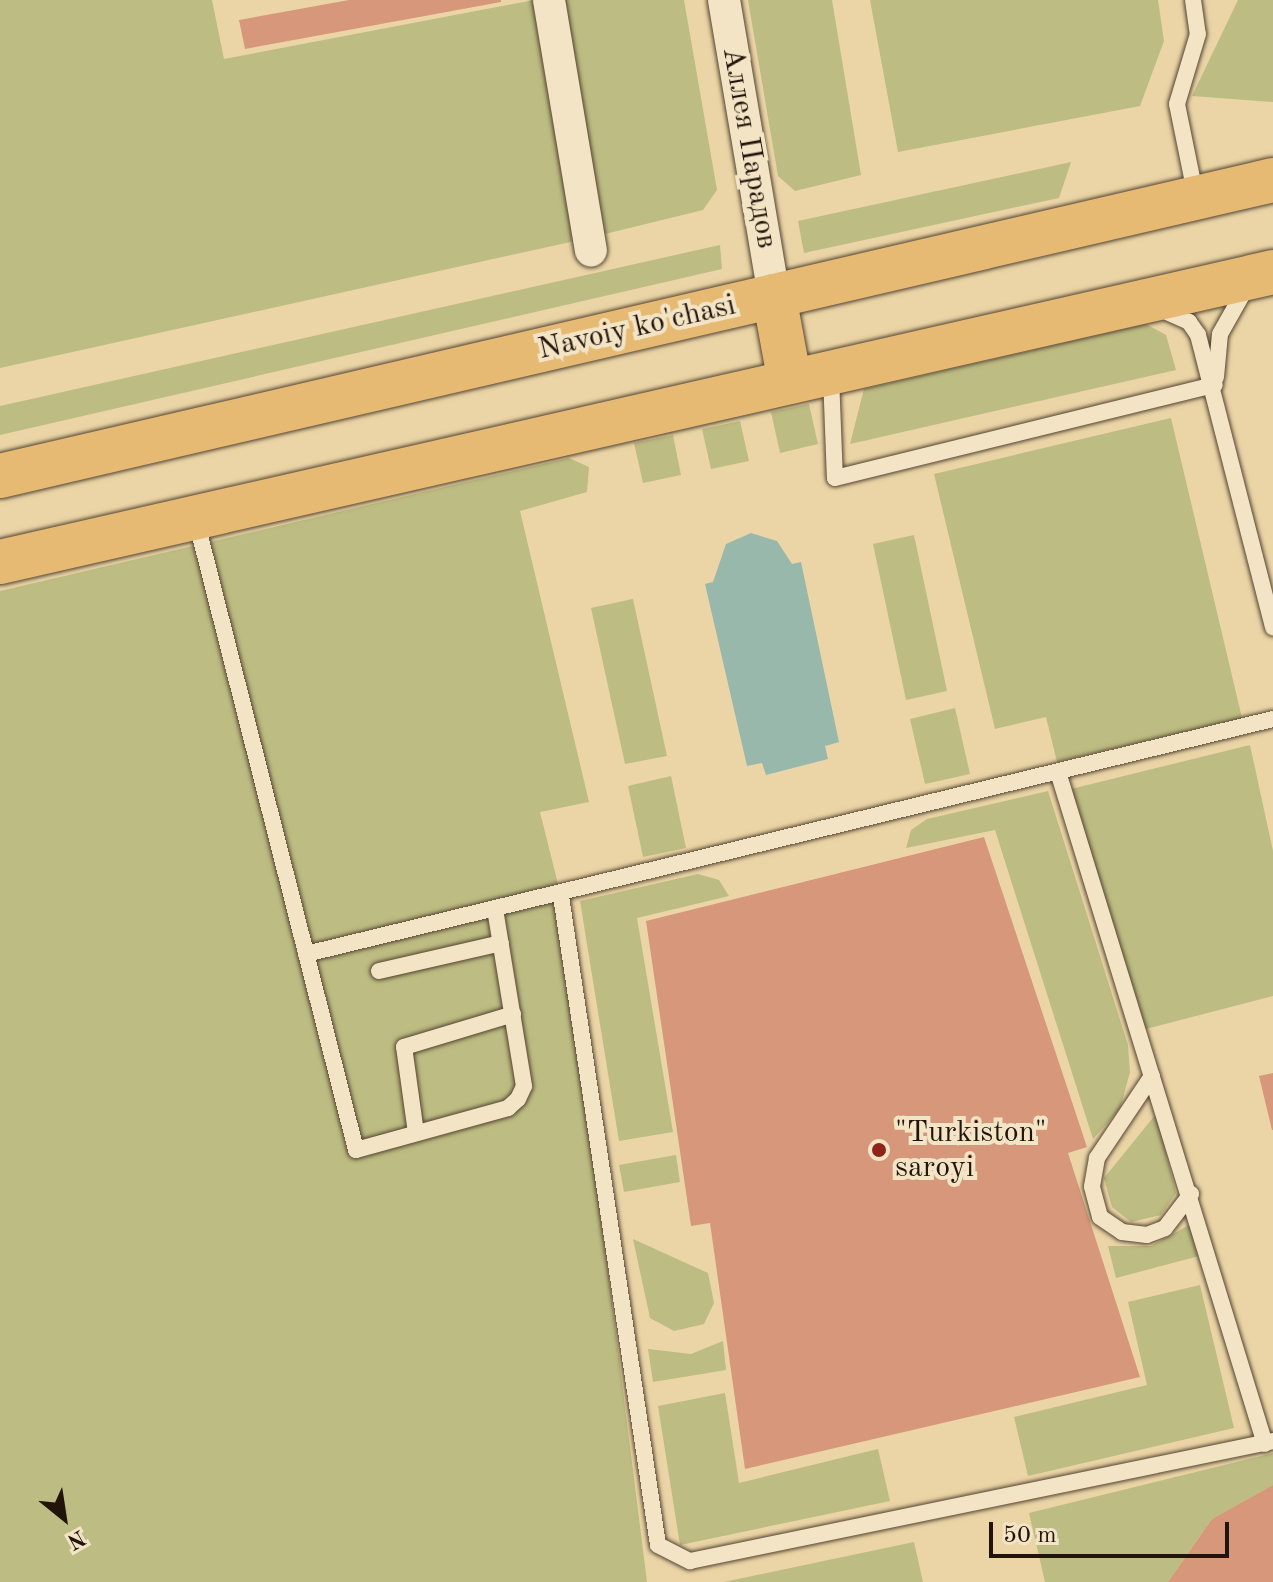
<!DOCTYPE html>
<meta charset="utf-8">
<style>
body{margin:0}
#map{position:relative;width:1273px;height:1582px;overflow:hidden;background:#ebd5a6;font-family:"Old Standard TT",serif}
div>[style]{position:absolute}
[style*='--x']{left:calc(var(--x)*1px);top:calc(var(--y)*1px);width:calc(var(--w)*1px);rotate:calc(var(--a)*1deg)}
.green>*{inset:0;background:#bdbc82}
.water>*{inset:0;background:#98b8ab}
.building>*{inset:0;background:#d7977a}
.roads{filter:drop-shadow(0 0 2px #544432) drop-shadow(0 0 2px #544432)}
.lane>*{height:16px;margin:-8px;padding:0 8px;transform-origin:8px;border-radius:8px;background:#f2e4c5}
.street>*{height:32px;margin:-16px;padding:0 16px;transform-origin:16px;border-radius:16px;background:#f2e4c5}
.primary>*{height:44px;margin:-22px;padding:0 22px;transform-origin:22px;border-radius:22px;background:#e6ba73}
.dots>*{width:22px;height:22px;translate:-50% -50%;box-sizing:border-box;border:4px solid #f2e4c5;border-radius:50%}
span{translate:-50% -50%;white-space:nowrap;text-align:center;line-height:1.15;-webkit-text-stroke:8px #f2e4c5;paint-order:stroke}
.street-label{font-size:30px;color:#22140b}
.poi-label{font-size:30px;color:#22140b}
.left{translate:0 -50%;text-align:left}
.north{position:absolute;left:24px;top:1478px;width:80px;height:80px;-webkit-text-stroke:6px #f2e4c5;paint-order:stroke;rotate:150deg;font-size:22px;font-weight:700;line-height:32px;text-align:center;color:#22140b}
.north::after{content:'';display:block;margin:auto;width:28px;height:36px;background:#22140b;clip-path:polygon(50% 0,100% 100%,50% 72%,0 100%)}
.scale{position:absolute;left:989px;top:1522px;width:240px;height:36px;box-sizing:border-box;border:4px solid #22140b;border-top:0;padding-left:10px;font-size:24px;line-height:28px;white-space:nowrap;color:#22140b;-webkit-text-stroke:6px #f2e4c5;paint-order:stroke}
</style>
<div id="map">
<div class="green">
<div style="clip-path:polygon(0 0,212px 0,224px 59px,534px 0,575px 241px,0 368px)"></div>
<div style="clip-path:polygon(563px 0,684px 0,717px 190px,703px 210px,605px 234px)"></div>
<div style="clip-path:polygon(748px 0,832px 0,861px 175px,795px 191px,778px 176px)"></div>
<div style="clip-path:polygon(870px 0,1158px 0,1164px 41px,1140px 106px,898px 152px)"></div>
<div style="clip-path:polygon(1238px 0,1273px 0,1273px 102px,1192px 96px)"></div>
<div style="clip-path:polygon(1071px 162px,1059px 198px,804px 253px,798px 221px)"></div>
<div style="clip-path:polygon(720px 245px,722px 269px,0 435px,0 406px)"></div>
<div style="clip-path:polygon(1146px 324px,1166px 335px,1176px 370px,850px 444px,864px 389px)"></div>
<div style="clip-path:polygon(809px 404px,818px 444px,780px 453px,771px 412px)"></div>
<div style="clip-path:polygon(1171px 418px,1242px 718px,1057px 762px,1046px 717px,995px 729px,934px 474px)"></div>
<div style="clip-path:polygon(740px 421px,749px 461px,711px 469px,702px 429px)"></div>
<div style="clip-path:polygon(673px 435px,681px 475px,643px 483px,634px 443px)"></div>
<div style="clip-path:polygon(569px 458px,589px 467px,587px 492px,520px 511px,589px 802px,540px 812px,561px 896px,647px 1582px,0 1582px,0 591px)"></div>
<div style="clip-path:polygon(914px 535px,947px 691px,906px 700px,873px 544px)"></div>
<div style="clip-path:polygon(633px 599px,667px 756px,625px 764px,591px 608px)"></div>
<div style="clip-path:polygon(955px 708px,970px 774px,925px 784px,910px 719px)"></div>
<div style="clip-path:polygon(1250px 745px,1273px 851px,1273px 996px,1142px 1030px,1067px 790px)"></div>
<div style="clip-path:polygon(671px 776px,686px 848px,643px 857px,628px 786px)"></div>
<div style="clip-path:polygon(1048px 791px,1128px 1045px,1130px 1072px,1120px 1109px,1093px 1139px,995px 830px,906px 848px,911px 830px,927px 819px)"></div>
<div style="clip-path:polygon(698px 874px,719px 880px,729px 896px,637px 918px,673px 1132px,619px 1141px,580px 901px)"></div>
<div style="clip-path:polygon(1156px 1114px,1176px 1193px,1161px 1215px,1131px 1222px,1112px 1207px,1104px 1178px)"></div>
<div style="clip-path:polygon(676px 1155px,680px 1182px,624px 1192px,619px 1165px)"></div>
<div style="clip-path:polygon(1191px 1224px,1199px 1256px,1116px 1278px,1108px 1246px,1151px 1246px)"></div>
<div style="clip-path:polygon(633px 1239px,708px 1273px,714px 1303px,704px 1324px,674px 1331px,650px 1318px)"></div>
<div style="clip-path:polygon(1200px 1285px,1234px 1428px,1028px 1476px,1014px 1417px,1147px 1385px,1128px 1302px)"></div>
<div style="clip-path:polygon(723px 1341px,726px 1370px,653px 1382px,648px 1349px,691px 1354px)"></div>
<div style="clip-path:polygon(725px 1393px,739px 1483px,878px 1449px,890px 1501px,680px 1545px,658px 1406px)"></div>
<div style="clip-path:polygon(1273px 1453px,1273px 1485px,1212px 1519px,1168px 1582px,1045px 1582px,1029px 1513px)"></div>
<div style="clip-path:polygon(914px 1542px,923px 1582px,724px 1582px)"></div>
</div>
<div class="water">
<div style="clip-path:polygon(751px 533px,777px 541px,792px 564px,801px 562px,839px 742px,825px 746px,828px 759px,766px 775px,762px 763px,747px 766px,705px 584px,713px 582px,726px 544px)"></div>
</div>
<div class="building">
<div style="clip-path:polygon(349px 0,501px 0,501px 2px,245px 49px,239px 20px)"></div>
<div style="clip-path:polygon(984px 837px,1087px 1147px,1068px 1153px,1140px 1377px,745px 1469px,710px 1223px,691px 1226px,646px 921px)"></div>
<div style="clip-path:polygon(1273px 1073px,1273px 1130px,1272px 1130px,1259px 1076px)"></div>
<div style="clip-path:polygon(1273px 1485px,1273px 1582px,1168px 1582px,1212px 1519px)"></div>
</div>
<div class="roads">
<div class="lane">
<div style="--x:1193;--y:0;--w:34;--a:82"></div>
<div style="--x:1198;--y:34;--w:73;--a:106.7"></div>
<div style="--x:1177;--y:104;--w:95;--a:78.5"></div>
<div style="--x:1160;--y:309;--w:32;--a:24"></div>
<div style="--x:1189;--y:322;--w:16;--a:55"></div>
<div style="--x:1198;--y:335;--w:302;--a:75.6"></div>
<div style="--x:831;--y:376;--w:102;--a:87.8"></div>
<div style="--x:835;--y:478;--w:391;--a:-13.8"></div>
<div style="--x:1216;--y:377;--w:43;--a:-84.7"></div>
<div style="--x:1220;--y:334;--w:53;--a:-60.5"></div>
<div style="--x:196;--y:520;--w:650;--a:75.75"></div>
<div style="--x:356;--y:1150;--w:158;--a:-15.4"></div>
<div style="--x:508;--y:1108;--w:13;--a:-42"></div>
<div style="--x:518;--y:1099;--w:14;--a:-65"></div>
<div style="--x:524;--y:1086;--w:179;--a:-99.3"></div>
<div style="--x:1058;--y:772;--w:703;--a:72.88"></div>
<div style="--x:561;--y:896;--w:656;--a:81.5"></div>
<div style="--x:658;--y:1545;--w:36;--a:27"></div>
<div style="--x:690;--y:1561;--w:595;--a:-11.63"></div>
<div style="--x:306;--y:954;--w:995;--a:-13.66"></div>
<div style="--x:379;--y:971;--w:125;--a:-12.9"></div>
<div style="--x:1152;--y:1076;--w:99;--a:123.9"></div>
<div style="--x:1097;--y:1158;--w:29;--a:100"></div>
<div style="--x:1092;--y:1187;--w:31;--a:75"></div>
<div style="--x:1100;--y:1217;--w:27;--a:34"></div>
<div style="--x:1122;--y:1232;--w:25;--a:7"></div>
<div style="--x:1147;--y:1235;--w:19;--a:-21"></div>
<div style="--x:1165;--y:1228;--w:43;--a:-52.6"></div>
<div style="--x:416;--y:1133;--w:87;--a:-97.9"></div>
<div style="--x:404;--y:1047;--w:114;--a:-16.8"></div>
</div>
<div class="street">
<div style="--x:549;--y:0;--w:254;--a:80.5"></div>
<div style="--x:724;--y:0;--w:300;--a:80.4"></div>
</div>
<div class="primary">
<div style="--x:774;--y:296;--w:87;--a:79.5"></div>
<div style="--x:0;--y:476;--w:1307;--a:-13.09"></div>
<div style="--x:0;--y:562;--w:1306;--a:-12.83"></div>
</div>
</div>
<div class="dots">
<div style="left:879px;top:1150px;background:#8f2418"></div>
</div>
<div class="street-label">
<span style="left:749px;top:148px;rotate:80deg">Аллея Парадов</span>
<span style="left:637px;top:328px;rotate:-13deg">Navoiy ko'chasi</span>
</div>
<div class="poi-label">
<span class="left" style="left:895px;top:1150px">"Turkiston"<br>saroyi</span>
</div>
<div class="north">N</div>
<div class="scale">50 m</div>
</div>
